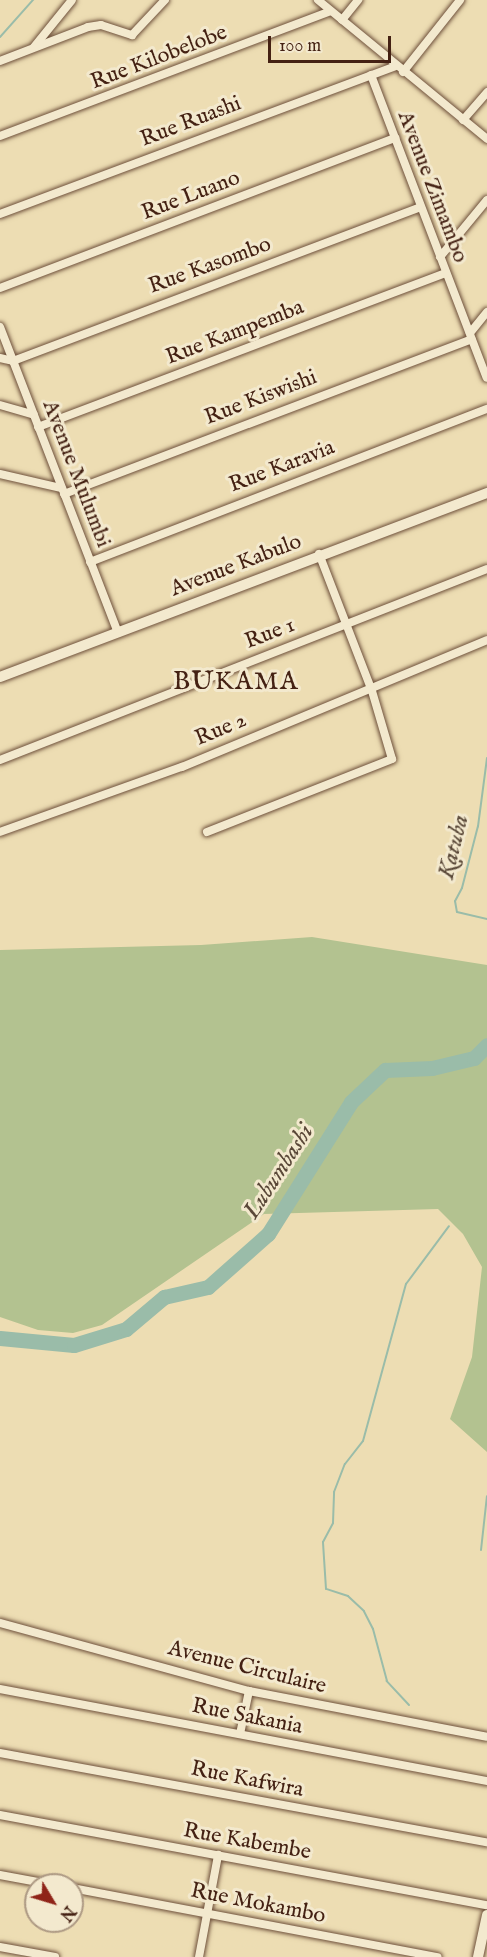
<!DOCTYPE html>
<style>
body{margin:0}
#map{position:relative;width:487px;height:1957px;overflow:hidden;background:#edddb3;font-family:"IM FELL English",serif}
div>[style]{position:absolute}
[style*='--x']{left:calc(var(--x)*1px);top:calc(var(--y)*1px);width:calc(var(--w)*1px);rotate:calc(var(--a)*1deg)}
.green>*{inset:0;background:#b3c290}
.stream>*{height:2px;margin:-1px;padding:0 1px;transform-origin:1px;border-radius:1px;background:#9abca9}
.river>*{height:15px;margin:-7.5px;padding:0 7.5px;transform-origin:7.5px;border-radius:7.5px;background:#9abca9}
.roads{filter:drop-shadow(0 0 2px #6e503b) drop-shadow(0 0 2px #6e503b)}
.street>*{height:8px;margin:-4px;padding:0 4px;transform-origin:4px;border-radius:4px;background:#f3e9ce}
.secondary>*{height:10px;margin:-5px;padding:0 5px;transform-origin:5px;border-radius:5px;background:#f3e9ce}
span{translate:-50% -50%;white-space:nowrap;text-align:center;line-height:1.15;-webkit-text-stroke:6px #f3e9ce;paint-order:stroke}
.street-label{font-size:22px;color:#442113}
.water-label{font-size:24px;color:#5a4838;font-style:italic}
.quarter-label{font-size:26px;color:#442113;letter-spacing:1.5px}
.north{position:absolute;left:24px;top:1873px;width:60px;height:60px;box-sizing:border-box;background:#f3e9ce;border:2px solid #ad9983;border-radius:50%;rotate:128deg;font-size:16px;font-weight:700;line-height:24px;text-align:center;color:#442113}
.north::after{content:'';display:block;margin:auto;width:21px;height:27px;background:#8f2418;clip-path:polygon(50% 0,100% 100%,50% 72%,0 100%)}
.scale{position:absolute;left:268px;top:36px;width:123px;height:27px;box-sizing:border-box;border:3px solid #442113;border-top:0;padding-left:8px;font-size:18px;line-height:21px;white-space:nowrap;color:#442113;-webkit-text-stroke:4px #f3e9ce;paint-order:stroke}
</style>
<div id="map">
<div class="green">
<div style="clip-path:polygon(312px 937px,487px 965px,487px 1452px,450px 1419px,472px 1357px,482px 1267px,463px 1234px,438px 1209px,264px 1214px,102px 1325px,73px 1333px,38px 1330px,0 1317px,0 950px,201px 945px)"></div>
</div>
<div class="stream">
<div style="--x:0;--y:37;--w:50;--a:-48.3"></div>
<div style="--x:487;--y:758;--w:69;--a:97.5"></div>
<div style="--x:478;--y:826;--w:64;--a:104.5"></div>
<div style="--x:462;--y:888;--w:15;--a:118"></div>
<div style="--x:455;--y:901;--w:11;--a:80"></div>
<div style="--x:457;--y:912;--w:31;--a:13"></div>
<div style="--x:481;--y:1550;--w:54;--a:-83.7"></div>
<div style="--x:409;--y:1705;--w:33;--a:-133"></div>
<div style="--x:387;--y:1681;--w:54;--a:-105.1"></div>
<div style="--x:373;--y:1629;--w:20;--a:-117"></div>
<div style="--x:364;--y:1611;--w:22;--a:-137"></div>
<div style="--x:348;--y:1596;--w:23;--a:-162"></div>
<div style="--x:326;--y:1589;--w:47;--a:-93.7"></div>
<div style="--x:323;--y:1542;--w:21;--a:-62"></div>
<div style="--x:333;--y:1523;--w:31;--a:-88"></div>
<div style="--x:334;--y:1492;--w:30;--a:-69"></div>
<div style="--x:345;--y:1464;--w:29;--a:-52"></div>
<div style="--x:363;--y:1441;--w:163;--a:-74.7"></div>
<div style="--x:406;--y:1284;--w:72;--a:-53.4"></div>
</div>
<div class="river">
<div style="--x:0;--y:1338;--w:74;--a:5.4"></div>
<div style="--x:74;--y:1345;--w:54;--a:-17.1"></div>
<div style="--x:126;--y:1329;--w:50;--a:-40.1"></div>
<div style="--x:164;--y:1297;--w:45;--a:-12.8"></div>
<div style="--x:208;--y:1287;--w:80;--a:-41.5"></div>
<div style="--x:268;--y:1234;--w:156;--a:-57.8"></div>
<div style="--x:351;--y:1102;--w:47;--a:-43.3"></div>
<div style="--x:385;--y:1070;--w:47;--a:-2.4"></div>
<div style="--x:432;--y:1068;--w:43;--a:-13.4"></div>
<div style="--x:474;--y:1058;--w:18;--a:-45"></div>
</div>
<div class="roads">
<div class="street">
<div style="--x:318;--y:0;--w:219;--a:39.4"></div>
<div style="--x:342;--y:20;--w:26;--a:-51"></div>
<div style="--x:34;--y:47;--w:60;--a:-51"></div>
<div style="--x:0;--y:61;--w:94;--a:-21.1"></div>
<div style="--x:88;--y:27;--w:13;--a:-9"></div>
<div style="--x:101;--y:25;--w:33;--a:18"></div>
<div style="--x:132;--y:35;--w:48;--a:-46.7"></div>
<div style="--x:403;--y:72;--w:92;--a:-51.6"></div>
<div style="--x:371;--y:75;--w:324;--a:69.1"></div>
<div style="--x:463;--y:120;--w:37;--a:-49"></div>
<div style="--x:0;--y:136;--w:353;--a:-20.7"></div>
<div style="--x:0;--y:214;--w:422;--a:-20.5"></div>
<div style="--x:440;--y:257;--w:74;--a:-50.5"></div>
<div style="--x:0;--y:288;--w:423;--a:-20.8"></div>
<div style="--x:0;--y:327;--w:328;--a:68.9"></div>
<div style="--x:470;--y:333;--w:27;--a:-51"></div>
<div style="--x:0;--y:358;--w:13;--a:13"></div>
<div style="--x:13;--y:361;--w:436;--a:-20.7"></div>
<div style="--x:0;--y:405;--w:35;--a:16"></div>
<div style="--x:38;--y:427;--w:435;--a:-20.7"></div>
<div style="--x:0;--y:474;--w:63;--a:12.9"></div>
<div style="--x:64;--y:494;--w:436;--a:-20.8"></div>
<div style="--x:90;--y:562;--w:425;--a:-21.1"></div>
<div style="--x:0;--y:760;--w:523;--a:-21.41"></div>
<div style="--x:0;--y:832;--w:193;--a:-19.7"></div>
<div style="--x:182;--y:767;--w:330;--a:-22.6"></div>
<div style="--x:207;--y:832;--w:199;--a:-21.5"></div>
<div style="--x:392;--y:759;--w:71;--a:-106.4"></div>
<div style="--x:372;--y:691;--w:147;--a:-111.1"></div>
<div style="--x:0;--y:1623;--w:258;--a:15.3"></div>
<div style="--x:249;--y:1691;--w:242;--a:10.9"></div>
<div style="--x:0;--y:1689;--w:496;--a:10.7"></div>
<div style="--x:240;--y:1734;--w:44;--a:-78.2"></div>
<div style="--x:0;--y:1753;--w:495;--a:10.4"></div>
<div style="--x:0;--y:1815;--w:495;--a:10.5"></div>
<div style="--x:0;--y:1875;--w:55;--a:10.5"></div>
<div style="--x:72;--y:1888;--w:372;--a:10.7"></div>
<div style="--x:0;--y:1947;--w:56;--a:10.3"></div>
<div style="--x:199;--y:1957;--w:104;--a:-79.4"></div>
</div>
<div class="secondary">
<div style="--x:0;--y:677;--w:521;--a:-20.7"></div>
<div style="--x:478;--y:1957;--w:43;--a:-77.9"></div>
</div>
</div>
<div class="street-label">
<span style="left:159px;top:58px;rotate:-21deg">Rue Kilobelobe</span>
<span style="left:191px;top:122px;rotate:-21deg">Rue Ruashi</span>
<span style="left:432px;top:187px;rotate:69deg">Avenue Zimambo</span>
<span style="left:191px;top:196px;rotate:-21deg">Rue Luano</span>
<span style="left:210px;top:266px;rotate:-20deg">Rue Kasombo</span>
<span style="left:235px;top:333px;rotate:-21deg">Rue Kampemba</span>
<span style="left:261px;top:398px;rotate:-21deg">Rue Kiswishi</span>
<span style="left:282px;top:467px;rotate:-21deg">Rue Karavia</span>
<span style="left:76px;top:474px;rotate:69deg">Avenue Mulumbi</span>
<span style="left:236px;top:566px;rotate:-21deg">Avenue Kabulo</span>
<span style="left:270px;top:634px;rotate:-21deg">Rue 1</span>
<span style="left:221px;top:730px;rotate:-23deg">Rue 2</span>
<span style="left:247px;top:1668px;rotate:14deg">Avenue Circulaire</span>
<span style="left:247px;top:1717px;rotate:11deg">Rue Sakania</span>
<span style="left:247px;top:1780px;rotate:11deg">Rue Kafwira</span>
<span style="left:247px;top:1842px;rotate:10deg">Rue Kabembe</span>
<span style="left:258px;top:1904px;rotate:11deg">Rue Mokambo</span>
</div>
<div class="water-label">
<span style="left:454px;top:847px;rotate:-76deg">Katuba</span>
<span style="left:279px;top:1172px;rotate:-57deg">Lubumbashi</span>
</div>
<div class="quarter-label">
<span style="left:236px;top:682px">BUKAMA</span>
</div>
<div class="north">N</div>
<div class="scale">100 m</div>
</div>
